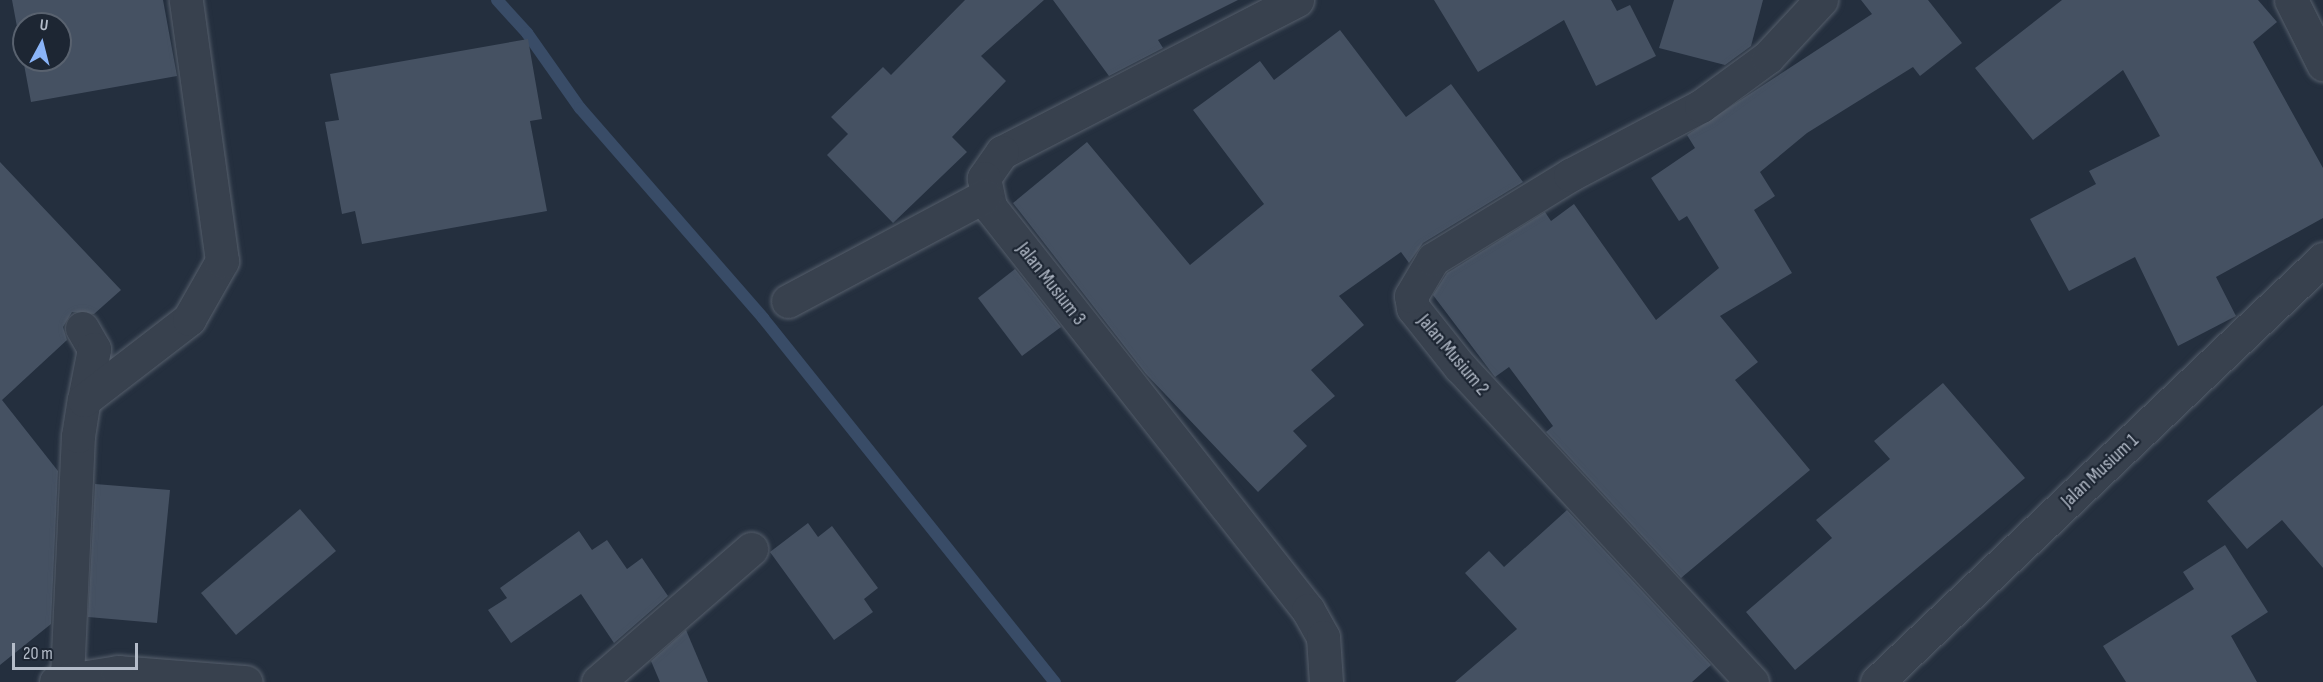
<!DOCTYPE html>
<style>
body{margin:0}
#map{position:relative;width:2323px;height:682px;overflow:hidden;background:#242f3e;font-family:"Sofia Sans Condensed",sans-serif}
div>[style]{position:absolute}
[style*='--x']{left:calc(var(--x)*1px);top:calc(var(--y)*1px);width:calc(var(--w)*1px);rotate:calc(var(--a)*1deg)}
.stream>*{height:12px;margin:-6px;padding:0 6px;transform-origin:6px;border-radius:6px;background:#394c67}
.building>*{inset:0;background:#455162}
.roads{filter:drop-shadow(0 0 2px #565f6c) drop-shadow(0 0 2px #565f6c)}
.minor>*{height:33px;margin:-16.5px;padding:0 16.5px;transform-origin:16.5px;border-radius:16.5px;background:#38414e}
span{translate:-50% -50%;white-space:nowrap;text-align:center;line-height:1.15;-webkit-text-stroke:4.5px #1d2633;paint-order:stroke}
.street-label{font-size:20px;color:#b4bcc9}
.north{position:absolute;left:12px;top:12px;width:60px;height:60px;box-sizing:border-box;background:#1d2633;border:2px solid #59626f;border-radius:50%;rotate:7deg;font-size:16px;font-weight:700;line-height:24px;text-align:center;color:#b4bcc9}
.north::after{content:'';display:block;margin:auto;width:21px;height:27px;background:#8ab4f8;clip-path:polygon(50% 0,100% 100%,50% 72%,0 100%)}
.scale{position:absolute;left:12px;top:643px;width:126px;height:27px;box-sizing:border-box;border:3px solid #b4bcc9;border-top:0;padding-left:8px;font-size:18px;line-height:21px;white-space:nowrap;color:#b4bcc9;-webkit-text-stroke:4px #1d2633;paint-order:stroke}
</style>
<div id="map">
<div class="stream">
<div style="--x:497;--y:0;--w:45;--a:47.7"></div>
<div style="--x:527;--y:33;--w:92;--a:54.8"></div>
<div style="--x:580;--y:108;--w:279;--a:48.9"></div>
<div style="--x:763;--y:318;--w:467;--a:51.3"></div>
</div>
<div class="building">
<div style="clip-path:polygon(evenodd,12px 0,163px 0,177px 76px,31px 102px,12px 0,24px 24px,60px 24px,60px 60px,24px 60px,24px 24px)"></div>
<div style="clip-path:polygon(965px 0,1044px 0,981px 56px,1006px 81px,952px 137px,967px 152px,893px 223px,827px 155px,848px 134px,831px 117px,883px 67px,891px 75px)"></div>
<div style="clip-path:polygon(1053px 0,1238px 0,1158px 40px,1163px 48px,1109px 76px)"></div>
<div style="clip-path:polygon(1434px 0,1611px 0,1617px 11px,1630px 5px,1656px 56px,1596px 86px,1564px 20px,1478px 72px)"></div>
<div style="clip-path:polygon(1674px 0,1763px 0,1751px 46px,1725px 65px,1659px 48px)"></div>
<div style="clip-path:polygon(1861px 0,1928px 0,1962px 43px,1920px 76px,1913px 67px,1807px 133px,1760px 172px,1775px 196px,1754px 210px,1792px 273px,1720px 316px,1758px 362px,1735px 380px,1810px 470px,1681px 578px,1546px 432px,1553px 426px,1509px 367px,1495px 377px,1433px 295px,1447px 273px,1545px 212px,1551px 221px,1574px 204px,1656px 320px,1719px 268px,1687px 216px,1679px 221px,1651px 178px,1695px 148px,1687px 135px,1872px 14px)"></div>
<div style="clip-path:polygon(2062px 0,2258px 0,2277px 22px,2253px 42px,2323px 168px,2323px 218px,2216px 277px,2236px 316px,2178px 346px,2135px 257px,2069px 291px,2030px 219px,2096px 184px,2089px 171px,2160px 136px,2123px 70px,2033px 140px,1975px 68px)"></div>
<div style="clip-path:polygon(1340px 30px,1406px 117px,1451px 84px,1523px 182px,1423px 243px,1409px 263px,1401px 252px,1339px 296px,1364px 325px,1311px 370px,1335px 396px,1293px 431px,1307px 446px,1258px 492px,1146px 374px,1013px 203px,1087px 142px,1190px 265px,1264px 204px,1193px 110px,1260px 61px,1274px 80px)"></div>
<div style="clip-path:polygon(528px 39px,542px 119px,530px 121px,547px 211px,362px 244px,355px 211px,342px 214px,325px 122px,339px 120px,330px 74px)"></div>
<div style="clip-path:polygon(0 162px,121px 290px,94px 314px,72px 312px,63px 327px,67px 340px,2px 400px,58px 471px,51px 624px,0 665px)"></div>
<div style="clip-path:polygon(1015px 269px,1061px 327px,1022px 356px,978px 298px)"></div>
<div style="clip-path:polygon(1943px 383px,2025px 478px,1795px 670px,1746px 612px,1832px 538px,1816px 520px,1890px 459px,1874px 441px)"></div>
<div style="clip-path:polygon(2323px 405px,2323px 568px,2282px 520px,2247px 549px,2207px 501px)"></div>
<div style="clip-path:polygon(95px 484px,170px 490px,157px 623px,88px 617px)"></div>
<div style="clip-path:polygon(300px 509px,336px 551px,236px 635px,201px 593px)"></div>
<div style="clip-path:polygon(1567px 510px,1711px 665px,1692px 682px,1455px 682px,1517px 629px,1465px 573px,1489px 551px,1504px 567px)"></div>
<div style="clip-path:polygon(808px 523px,818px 537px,832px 526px,878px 588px,864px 599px,873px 612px,834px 640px,770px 552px)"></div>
<div style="clip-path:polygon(579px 531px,592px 550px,607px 540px,627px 569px,642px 558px,668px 596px,614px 643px,581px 594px,511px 643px,488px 610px,507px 598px,500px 588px)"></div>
<div style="clip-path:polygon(2225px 545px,2268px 612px,2231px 636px,2257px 682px,2126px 682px,2103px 646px,2194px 589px,2183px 572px)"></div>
<div style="clip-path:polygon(686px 630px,708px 682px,660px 682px,651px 661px)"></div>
</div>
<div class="roads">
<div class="minor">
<div style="--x:1297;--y:0;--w:332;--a:152.7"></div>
<div style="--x:1002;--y:152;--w:32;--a:125"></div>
<div style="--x:984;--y:178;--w:30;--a:78"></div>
<div style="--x:990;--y:207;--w:513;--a:51.72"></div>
<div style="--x:1308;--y:610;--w:31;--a:61"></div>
<div style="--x:1323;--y:637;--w:45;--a:86.2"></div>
<div style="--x:2291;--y:0;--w:72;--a:63.4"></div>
<div style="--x:788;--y:301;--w:223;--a:-28.1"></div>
<div style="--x:82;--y:328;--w:24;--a:60"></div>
<div style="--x:94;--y:349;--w:52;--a:101.1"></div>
<div style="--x:67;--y:677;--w:241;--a:-87.4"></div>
<div style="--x:78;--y:436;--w:36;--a:-81"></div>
<div style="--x:84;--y:400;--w:133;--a:-37.6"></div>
<div style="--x:189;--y:319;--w:67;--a:-60.4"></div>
<div style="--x:222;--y:261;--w:263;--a:-97.9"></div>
<div style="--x:56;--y:682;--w:63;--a:-9.2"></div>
<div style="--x:118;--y:672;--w:128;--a:4.5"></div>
<div style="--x:598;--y:682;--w:203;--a:-41"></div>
<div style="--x:1752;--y:682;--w:430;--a:-132.8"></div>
<div style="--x:1460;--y:367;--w:75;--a:-128.5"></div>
<div style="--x:1413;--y:308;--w:12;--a:-99"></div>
<div style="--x:1411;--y:296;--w:43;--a:-59.3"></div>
<div style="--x:1433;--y:259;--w:161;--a:-31.5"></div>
<div style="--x:1570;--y:175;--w:148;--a:-27.8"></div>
<div style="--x:1701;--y:106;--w:83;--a:-36.2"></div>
<div style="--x:1768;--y:57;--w:78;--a:-47.1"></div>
<div style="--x:1877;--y:682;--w:615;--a:-43.48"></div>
</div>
</div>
<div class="street-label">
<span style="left:1051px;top:284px;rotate:52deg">Jalan Musium 3</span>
<span style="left:1453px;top:355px;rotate:50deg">Jalan Musium 2</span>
<span style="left:2100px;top:471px;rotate:-43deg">Jalan Musium 1</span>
</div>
<div class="north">U</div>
<div class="scale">20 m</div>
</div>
